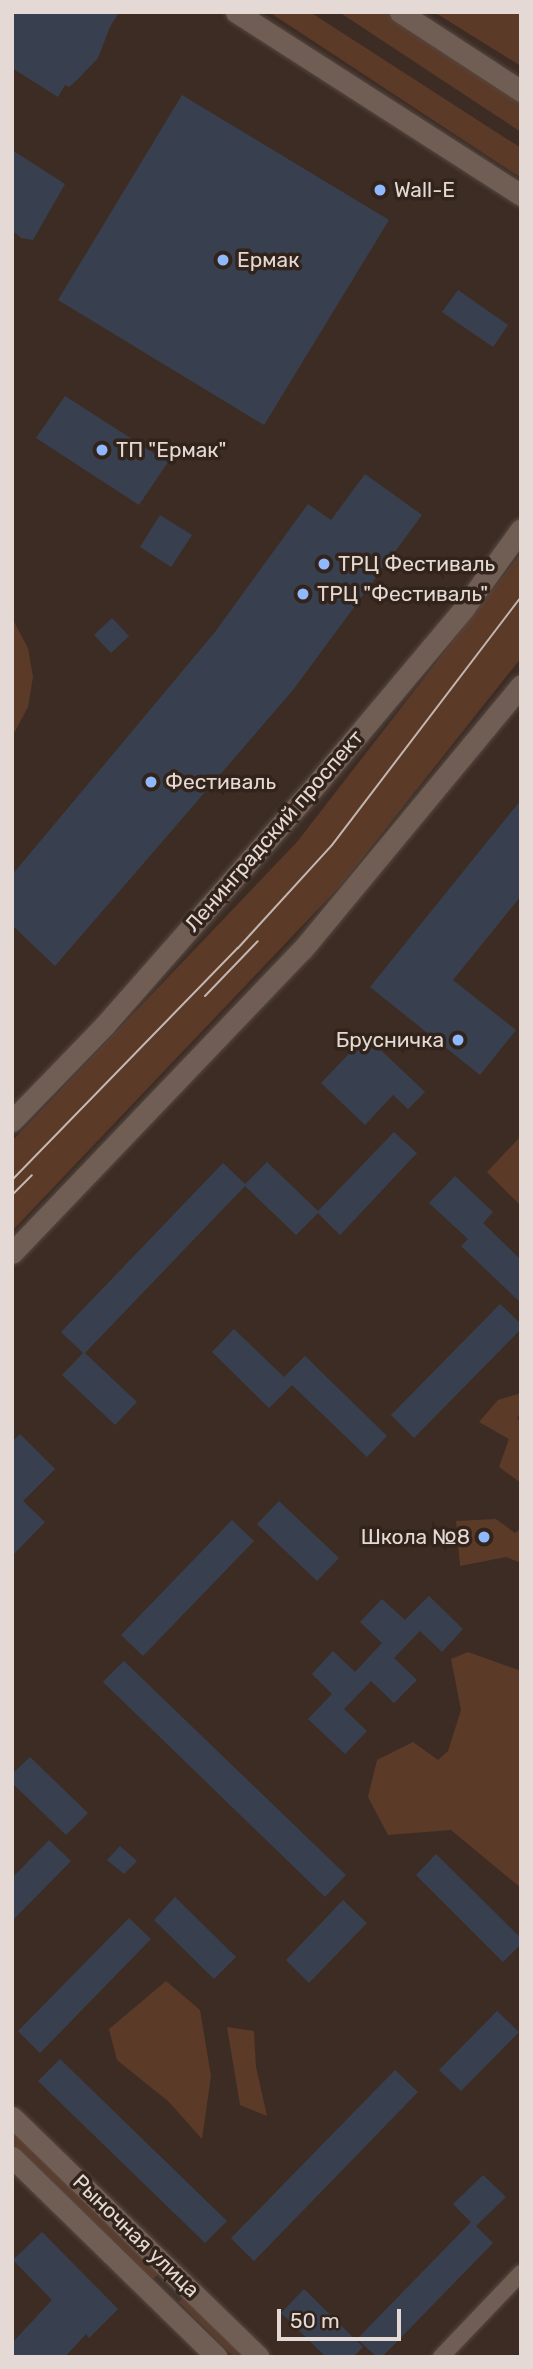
<!DOCTYPE html>
<meta charset="utf-8">
<style>
body{margin:0}
#map{position:relative;width:533px;height:2369px;overflow:hidden;background:#3c2c24;font-family:Rubik,sans-serif}
div>[style]{position:absolute}
[style*='--x']{left:calc(var(--x)*1px);top:calc(var(--y)*1px);width:calc(var(--w)*1px);rotate:calc(var(--a)*1deg)}
.green>*{inset:0;background:#5c3a28}
.building>*{inset:0;background:#38404f}
.roads{filter:drop-shadow(0 0 2px #554841) drop-shadow(0 0 2px #554841)}
.street>*{height:16px;margin:-8px;padding:0 8px;transform-origin:8px;border-radius:8px;background:#705e55}
.secondary>*{height:21px;margin:-10.5px;padding:0 10.5px;transform-origin:10.5px;border-radius:10.5px;background:#705e55}
.tram>*{height:2px;margin:-1px;padding:0 1px;transform-origin:1px;border-radius:1px;background:#c3b7b1}
.dots>*{width:19px;height:19px;translate:-50% -50%;box-sizing:border-box;border:4px solid #32231b;border-radius:50%}
span{translate:-50% -50%;white-space:nowrap;text-align:center;line-height:1.15;-webkit-text-stroke:7px #32231b;paint-order:stroke}
.poi-label{font-size:21px;color:#e4d9d4}
.left{translate:0 -50%;text-align:left}
.right{translate:-100% -50%;text-align:right}
.street-label{font-size:21px;color:#e4d9d4}
.frame{position:absolute;inset:0;border:14px solid #e4d9d4;pointer-events:none}
.scale{position:absolute;left:277px;top:2309px;width:124px;height:32px;box-sizing:border-box;border:4px solid #e4d9d4;border-top:0;padding-left:9px;font-size:21px;line-height:24px;white-space:nowrap;color:#e4d9d4;-webkit-text-stroke:5px #32231b;paint-order:stroke}
</style>
<div id="map">
<div class="green">
<div style="clip-path:polygon(269px 12px,310px 12px,521px 148px,521px 178px)"></div>
<div style="clip-path:polygon(339px 12px,390px 12px,521px 98px,521px 132px)"></div>
<div style="clip-path:polygon(434px 12px,521px 12px,521px 66px)"></div>
<div style="clip-path:polygon(521px 553px,521px 658px,341px 885px,12px 1231px,12px 1141px,297px 842px)"></div>
<div style="clip-path:polygon(12px 618px,28px 648px,33px 677px,28px 707px,12px 737px)"></div>
<div style="clip-path:polygon(520px 1137px,521px 1138px,521px 1206px,487px 1172px)"></div>
<div style="clip-path:polygon(521px 1393px,521px 1410px,517px 1419px,521px 1421px,521px 1483px,499px 1467px,509px 1439px,479px 1422px,498px 1400px)"></div>
<div style="clip-path:polygon(496px 1519px,515px 1533px,521px 1528px,521px 1563px,506px 1557px,460px 1566px,456px 1521px)"></div>
<div style="clip-path:polygon(468px 1652px,521px 1671px,521px 1888px,451px 1830px,388px 1835px,368px 1797px,377px 1760px,413px 1742px,438px 1760px,448px 1751px,461px 1710px,451px 1659px)"></div>
<div style="clip-path:polygon(166px 1981px,200px 2010px,211px 2076px,202px 2139px,169px 2102px,117px 2060px,109px 2029px)"></div>
<div style="clip-path:polygon(227px 2027px,254px 2031px,256px 2067px,267px 2116px,240px 2105px)"></div>
<div style="clip-path:polygon(12px 2130px,160px 2272px,153px 2279px,12px 2144px)"></div>
<div style="clip-path:polygon(185px 2296px,245px 2357px,234px 2357px,179px 2302px)"></div>
</div>
<div class="building">
<div style="clip-path:polygon(12px 12px,119px 12px,110px 27px,98px 58px,77px 80px,69px 87px,65px 85px,58px 97px,12px 68px)"></div>
<div style="clip-path:polygon(182px 95px,389px 220px,264px 425px,58px 300px)"></div>
<div style="clip-path:polygon(12px 150px,65px 184px,33px 240px,21px 238px,12px 230px)"></div>
<div style="clip-path:polygon(458px 290px,508px 325px,493px 347px,442px 312px)"></div>
<div style="clip-path:polygon(65px 396px,168px 462px,139px 505px,36px 438px)"></div>
<div style="clip-path:polygon(365px 474px,422px 515px,293px 690px,55px 966px,12px 925px,12px 875px,215px 632px,308px 504px,331px 520px)"></div>
<div style="clip-path:polygon(160px 515px,192px 535px,171px 567px,140px 547px)"></div>
<div style="clip-path:polygon(112px 618px,129px 636px,111px 653px,94px 635px)"></div>
<div style="clip-path:polygon(521px 800px,521px 896px,453px 980px,516px 1030px,480px 1075px,370px 987px)"></div>
<div style="clip-path:polygon(366px 1036px,425px 1092px,408px 1109px,393px 1095px,365px 1125px,321px 1083px)"></div>
<div style="clip-path:polygon(394px 1132px,417px 1153px,340px 1235px,318px 1213px,296px 1235px,245px 1186px,85px 1353px,137px 1402px,115px 1425px,62px 1375px,83px 1353px,61px 1332px,223px 1163px,245px 1184px,267px 1162px,318px 1211px)"></div>
<div style="clip-path:polygon(455px 1176px,493px 1212px,483px 1223px,521px 1260px,521px 1303px,461px 1246px,468px 1239px,429px 1203px)"></div>
<div style="clip-path:polygon(500px 1304px,521px 1324px,521px 1329px,414px 1438px,391px 1415px)"></div>
<div style="clip-path:polygon(234px 1329px,284px 1377px,305px 1356px,387px 1436px,367px 1457px,292px 1385px,269px 1408px,212px 1352px)"></div>
<div style="clip-path:polygon(20px 1434px,55px 1469px,23px 1501px,45px 1522px,12px 1556px,12px 1442px)"></div>
<div style="clip-path:polygon(279px 1501px,339px 1558px,317px 1581px,257px 1524px)"></div>
<div style="clip-path:polygon(232px 1520px,254px 1541px,143px 1656px,121px 1635px)"></div>
<div style="clip-path:polygon(429px 1596px,463px 1629px,442px 1652px,420px 1631px,394px 1658px,417px 1680px,394px 1703px,371px 1681px,344px 1709px,367px 1731px,345px 1754px,308px 1719px,332px 1694px,312px 1674px,333px 1651px,355px 1672px,382px 1643px,360px 1622px,382px 1599px,405px 1620px)"></div>
<div style="clip-path:polygon(124px 1661px,346px 1875px,325px 1897px,103px 1682px)"></div>
<div style="clip-path:polygon(30px 1757px,88px 1813px,66px 1835px,12px 1783px,12px 1774px)"></div>
<div style="clip-path:polygon(49px 1840px,71px 1861px,12px 1921px,12px 1878px)"></div>
<div style="clip-path:polygon(120px 1846px,137px 1861px,124px 1874px,107px 1860px)"></div>
<div style="clip-path:polygon(436px 1854px,521px 1938px,521px 1944px,503px 1962px,416px 1875px)"></div>
<div style="clip-path:polygon(175px 1897px,236px 1957px,214px 1979px,154px 1920px)"></div>
<div style="clip-path:polygon(343px 1900px,367px 1923px,309px 1983px,286px 1960px)"></div>
<div style="clip-path:polygon(129px 1918px,151px 1939px,40px 2053px,18px 2031px)"></div>
<div style="clip-path:polygon(497px 2011px,519px 2032px,461px 2091px,439px 2070px)"></div>
<div style="clip-path:polygon(60px 2059px,227px 2221px,205px 2243px,38px 2081px)"></div>
<div style="clip-path:polygon(395px 2070px,418px 2092px,254px 2261px,231px 2238px)"></div>
<div style="clip-path:polygon(483px 2175px,506px 2197px,476px 2226px,493px 2243px,382px 2357px,377px 2357px,357px 2339px,471px 2222px,453px 2204px)"></div>
<div style="clip-path:polygon(42px 2232px,118px 2309px,89px 2338px,86px 2334px,65px 2357px,12px 2357px,12px 2343px,52px 2300px,13px 2260px)"></div>
<div style="clip-path:polygon(304px 2289px,363px 2347px,353px 2357px,326px 2357px,281px 2313px)"></div>
</div>
<div class="roads">
<div class="street">
<div style="--x:441;--y:2357;--w:116;--a:-46.4"></div>
</div>
<div class="secondary">
<div style="--x:236;--y:12;--w:339;--a:32.7"></div>
<div style="--x:400;--y:12;--w:145;--a:33.1"></div>
<div style="--x:12;--y:1121;--w:132;--a:-45.9"></div>
<div style="--x:104;--y:1026;--w:310;--a:-48.7"></div>
<div style="--x:309;--y:793;--w:241;--a:-50"></div>
<div style="--x:464;--y:608;--w:97;--a:-54.2"></div>
<div style="--x:12;--y:1253;--w:419;--a:-46.3"></div>
<div style="--x:302;--y:950;--w:344;--a:-50.4"></div>
<div style="--x:12;--y:2117;--w:344;--a:44.2"></div>
<div style="--x:12;--y:2157;--w:286;--a:44.3"></div>
</div>
</div>
<div class="tram">
<div style="--x:205;--y:996;--w:76;--a:-46.1"></div>
<div style="--x:12;--y:1180;--w:324;--a:-45.8"></div>
<div style="--x:238;--y:948;--w:139;--a:-47.6"></div>
<div style="--x:332;--y:845;--w:312;--a:-52.7"></div>
<div style="--x:12;--y:1195;--w:28;--a:-45"></div>
</div>
<div class="dots">
<div style="left:380px;top:190px;background:#8fb8fd"></div>
<div style="left:223px;top:260px;background:#8fb8fd"></div>
<div style="left:102px;top:450px;background:#8fb8fd"></div>
<div style="left:324px;top:564px;background:#8fb8fd"></div>
<div style="left:303px;top:594px;background:#8fb8fd"></div>
<div style="left:151px;top:782px;background:#8fb8fd"></div>
<div style="left:458px;top:1040px;background:#8fb8fd"></div>
<div style="left:484px;top:1537px;background:#8fb8fd"></div>
</div>
<div class="poi-label">
<span class="left" style="left:394px;top:190px">Wall-E</span>
<span class="left" style="left:237px;top:260px">Ермак</span>
<span class="left" style="left:116px;top:450px">ТП "Ермак"</span>
<span class="left" style="left:338px;top:564px">ТРЦ Фестиваль</span>
<span class="left" style="left:317px;top:594px">ТРЦ "Фестиваль"</span>
<span class="left" style="left:165px;top:782px">Фестиваль</span>
<span class="right" style="left:444px;top:1040px">Брусничка</span>
<span class="right" style="left:470px;top:1537px">Школа №8</span>
</div>
<div class="street-label">
<span style="left:274px;top:831px;rotate:-49deg">Ленинградский проспект</span>
<span style="left:136px;top:2236px;rotate:44deg">Рыночная улица</span>
</div>
<div class="frame"></div>
<div class="scale">50 m</div>
</div>
